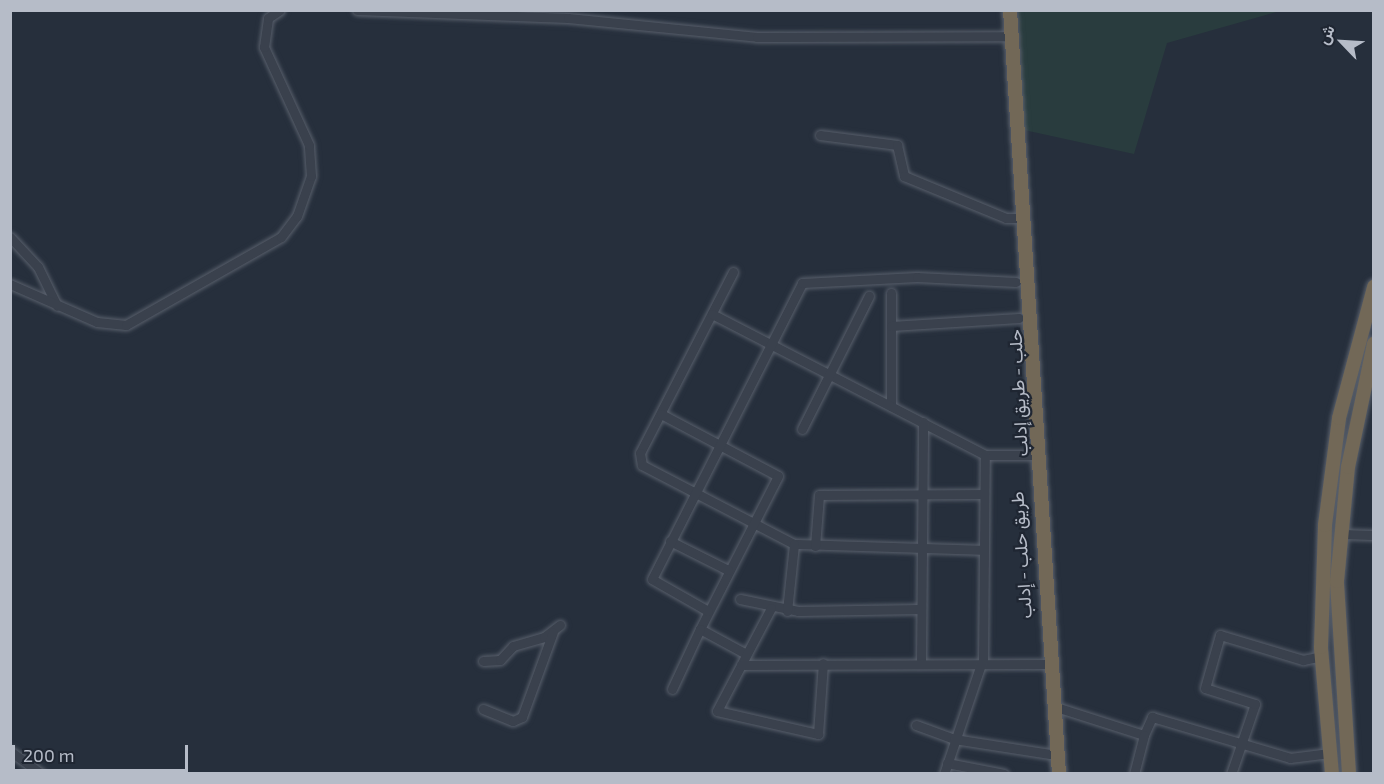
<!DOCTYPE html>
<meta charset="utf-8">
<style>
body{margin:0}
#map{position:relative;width:1384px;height:784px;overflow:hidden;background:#262f3c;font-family:"Exo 2",Vazirmatn,sans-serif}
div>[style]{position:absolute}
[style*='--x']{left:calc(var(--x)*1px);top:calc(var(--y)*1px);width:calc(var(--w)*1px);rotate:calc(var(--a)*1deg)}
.green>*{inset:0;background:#293c3e}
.roads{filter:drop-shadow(0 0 2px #585f6b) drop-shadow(0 0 2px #585f6b)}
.minor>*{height:9px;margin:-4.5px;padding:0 4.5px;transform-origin:4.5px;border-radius:4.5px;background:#3a414d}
.highway>*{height:14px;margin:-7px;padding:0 7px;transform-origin:7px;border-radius:7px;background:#726857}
span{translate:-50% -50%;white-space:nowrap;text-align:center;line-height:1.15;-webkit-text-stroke:4.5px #1f2632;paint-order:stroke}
.street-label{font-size:18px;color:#b6bcc8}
.frame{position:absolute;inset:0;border:12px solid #b6bcc8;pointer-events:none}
.north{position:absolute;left:1312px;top:12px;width:60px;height:60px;-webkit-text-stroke:4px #1f2632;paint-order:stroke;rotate:295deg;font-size:16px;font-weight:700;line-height:24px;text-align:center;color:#b6bcc8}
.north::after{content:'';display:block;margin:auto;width:21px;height:27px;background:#b6bcc8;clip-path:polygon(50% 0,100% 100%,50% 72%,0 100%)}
.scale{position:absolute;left:12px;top:745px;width:176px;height:27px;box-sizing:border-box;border:3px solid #b6bcc8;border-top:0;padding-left:8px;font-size:18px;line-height:21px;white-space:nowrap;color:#b6bcc8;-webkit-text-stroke:4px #1f2632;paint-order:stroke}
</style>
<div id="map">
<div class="green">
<div style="clip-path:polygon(1018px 11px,1280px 11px,1167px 43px,1134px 154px,1024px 130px)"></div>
</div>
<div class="roads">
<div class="minor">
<div style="--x:357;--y:10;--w:211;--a:2.2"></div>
<div style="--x:568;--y:18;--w:190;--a:5.7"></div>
<div style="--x:757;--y:37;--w:248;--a:-0.2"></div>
<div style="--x:820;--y:135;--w:78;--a:7.4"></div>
<div style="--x:897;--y:145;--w:32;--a:77"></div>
<div style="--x:904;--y:176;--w:110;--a:22.4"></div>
<div style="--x:1006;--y:218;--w:18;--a:0"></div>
<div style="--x:10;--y:237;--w:41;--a:47"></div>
<div style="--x:38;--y:267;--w:43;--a:64"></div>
<div style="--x:733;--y:272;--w:203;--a:117.2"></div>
<div style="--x:640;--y:453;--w:12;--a:81"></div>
<div style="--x:642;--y:465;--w:171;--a:27.5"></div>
<div style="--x:794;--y:544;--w:189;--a:1.8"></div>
<div style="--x:10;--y:284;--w:95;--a:23.6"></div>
<div style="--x:97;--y:322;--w:29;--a:6"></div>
<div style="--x:126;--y:325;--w:178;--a:-29.6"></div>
<div style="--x:281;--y:237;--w:26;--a:-53"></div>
<div style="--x:297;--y:216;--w:42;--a:-70.7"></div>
<div style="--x:311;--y:176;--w:31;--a:-94"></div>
<div style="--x:309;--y:145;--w:108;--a:-114.7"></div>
<div style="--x:264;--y:47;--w:29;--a:-82"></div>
<div style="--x:268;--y:18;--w:14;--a:-34"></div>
<div style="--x:891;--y:293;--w:113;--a:90"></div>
<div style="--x:712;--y:314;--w:307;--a:27.3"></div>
<div style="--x:985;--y:455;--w:47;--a:0"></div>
<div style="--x:891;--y:326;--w:128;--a:-3.6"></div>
<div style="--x:661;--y:414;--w:132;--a:27.9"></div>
<div style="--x:778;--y:476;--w:172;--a:117"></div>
<div style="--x:700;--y:629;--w:52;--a:28.5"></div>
<div style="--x:802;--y:429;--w:149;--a:-63.3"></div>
<div style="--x:1340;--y:534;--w:34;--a:2"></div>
<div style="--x:670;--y:541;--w:65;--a:26.6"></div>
<div style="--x:815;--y:546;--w:51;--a:-85.5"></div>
<div style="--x:819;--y:495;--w:164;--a:-0.3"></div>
<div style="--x:740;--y:599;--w:59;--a:11.7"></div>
<div style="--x:798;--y:611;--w:123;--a:-0.9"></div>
<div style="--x:771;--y:608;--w:116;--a:117.7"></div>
<div style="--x:717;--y:711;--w:104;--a:12.8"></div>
<div style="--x:818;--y:734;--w:71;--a:-86"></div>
<div style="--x:708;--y:611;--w:64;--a:-150.3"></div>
<div style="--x:652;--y:579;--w:332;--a:-63.1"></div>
<div style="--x:802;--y:283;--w:115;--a:-3"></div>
<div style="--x:917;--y:277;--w:99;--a:2.9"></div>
<div style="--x:787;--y:611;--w:67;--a:-84"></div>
<div style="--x:483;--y:661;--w:17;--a:-3"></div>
<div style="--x:500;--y:660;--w:19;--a:-47"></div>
<div style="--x:513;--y:646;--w:32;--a:-16"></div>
<div style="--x:544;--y:637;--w:20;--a:-37"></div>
<div style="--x:921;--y:664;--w:242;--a:-89.5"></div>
<div style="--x:983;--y:664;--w:209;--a:-89.5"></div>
<div style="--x:741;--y:665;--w:305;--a:-0.2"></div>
<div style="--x:672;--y:689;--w:66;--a:-65"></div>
<div style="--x:1056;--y:707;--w:92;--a:17.7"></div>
<div style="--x:1144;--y:735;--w:20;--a:-66"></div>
<div style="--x:1152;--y:717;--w:144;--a:16.5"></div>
<div style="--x:1290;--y:758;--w:40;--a:-7.1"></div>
<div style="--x:483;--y:709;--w:32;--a:22"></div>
<div style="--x:513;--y:721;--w:10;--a:-24"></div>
<div style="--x:522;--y:717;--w:90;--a:-70"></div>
<div style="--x:916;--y:725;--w:40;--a:20.2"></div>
<div style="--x:954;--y:739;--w:97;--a:8.9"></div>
<div style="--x:10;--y:751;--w:39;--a:36"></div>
<div style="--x:947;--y:763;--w:58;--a:10.9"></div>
<div style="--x:944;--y:774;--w:116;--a:-71.4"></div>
<div style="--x:1134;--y:774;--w:40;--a:-75.6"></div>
<div style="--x:1231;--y:774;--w:74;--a:-71.1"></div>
<div style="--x:1255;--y:704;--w:52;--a:-162.3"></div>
<div style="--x:1205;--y:688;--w:55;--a:-74.2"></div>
<div style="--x:1220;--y:635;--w:87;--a:16.8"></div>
<div style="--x:1303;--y:660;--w:19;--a:-12"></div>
</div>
<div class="highway">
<div style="--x:1010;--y:10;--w:766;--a:86.33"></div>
<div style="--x:1332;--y:774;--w:127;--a:-95"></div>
<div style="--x:1321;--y:647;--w:122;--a:-88.1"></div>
<div style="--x:1325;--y:525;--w:108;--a:-82.5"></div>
<div style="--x:1339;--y:418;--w:136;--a:-75"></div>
<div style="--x:1349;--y:774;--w:193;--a:-93.6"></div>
<div style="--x:1337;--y:581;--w:115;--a:-84.5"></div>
<div style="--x:1348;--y:467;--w:126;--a:-78.1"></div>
</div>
</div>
<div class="street-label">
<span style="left:1018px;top:393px;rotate:-93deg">حلب - طريق إدلب</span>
<span style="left:1021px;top:555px;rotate:-94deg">طريق حلب - إدلب</span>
</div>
<div class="frame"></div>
<div class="north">ش</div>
<div class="scale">200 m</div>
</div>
